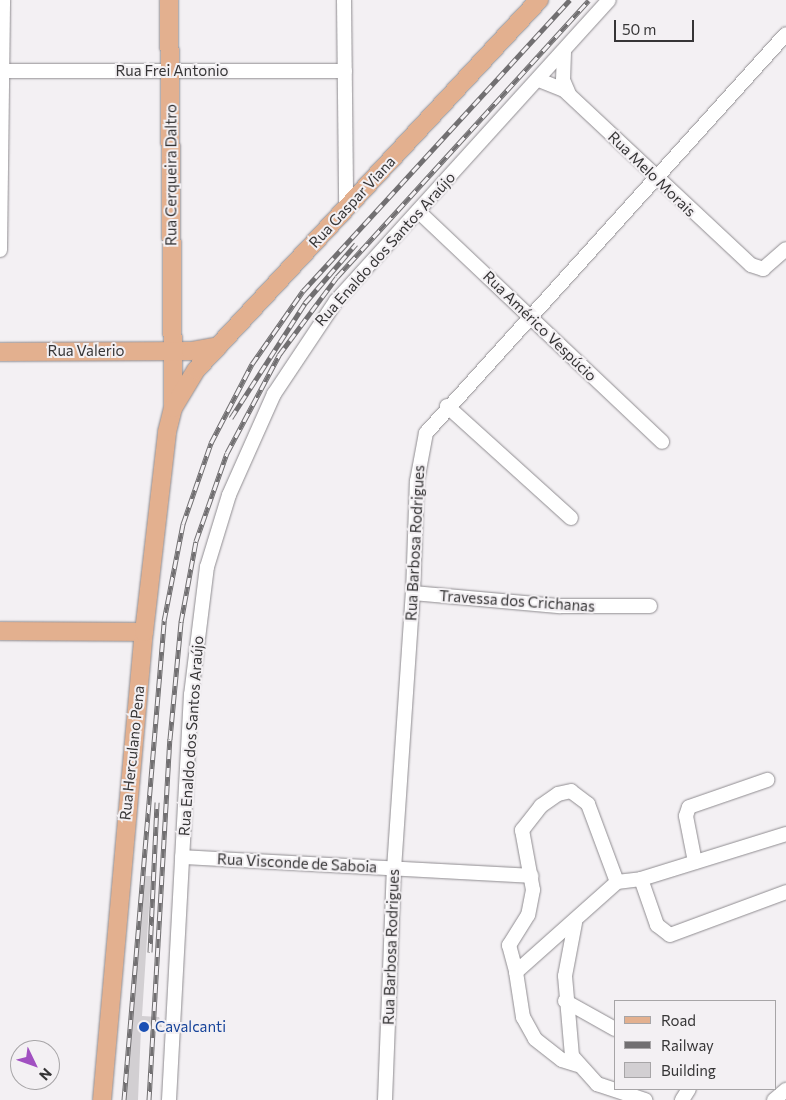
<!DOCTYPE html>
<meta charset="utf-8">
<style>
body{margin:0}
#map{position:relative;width:786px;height:1100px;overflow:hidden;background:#f3f0f3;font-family:Commissioner,sans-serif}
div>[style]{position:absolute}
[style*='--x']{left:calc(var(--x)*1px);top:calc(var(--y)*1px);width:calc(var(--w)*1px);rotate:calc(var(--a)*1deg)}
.building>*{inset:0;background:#d2cfd2}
.roads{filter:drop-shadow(0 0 1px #8f8c90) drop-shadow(0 0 1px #8f8c90)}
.minor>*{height:14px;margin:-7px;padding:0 7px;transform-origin:7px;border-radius:7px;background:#fff}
.major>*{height:18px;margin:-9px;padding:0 9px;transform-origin:9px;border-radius:9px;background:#e3b08f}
.rail>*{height:5px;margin-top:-2.5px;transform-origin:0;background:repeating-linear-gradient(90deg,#f3f0f3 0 9px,#716f71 0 18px);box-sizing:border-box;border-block:1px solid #716f71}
.dots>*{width:14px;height:14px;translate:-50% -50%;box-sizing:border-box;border:2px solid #f3f0f3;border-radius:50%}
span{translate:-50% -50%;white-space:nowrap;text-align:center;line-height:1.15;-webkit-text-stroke:4px #f3f0f3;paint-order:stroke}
.street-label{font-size:15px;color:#363536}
.transit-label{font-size:15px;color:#164399}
.left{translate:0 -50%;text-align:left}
.legend{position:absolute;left:614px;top:1000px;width:162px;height:90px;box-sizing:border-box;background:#f3f0f3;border:1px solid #a7a5a7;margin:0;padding:6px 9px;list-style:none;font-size:15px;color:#363536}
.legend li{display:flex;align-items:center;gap:10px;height:25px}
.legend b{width:25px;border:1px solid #a7a5a7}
.north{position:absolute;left:10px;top:1040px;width:50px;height:50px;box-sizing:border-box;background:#f3f0f3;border:1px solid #a7a5a7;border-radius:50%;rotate:132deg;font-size:14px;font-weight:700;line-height:20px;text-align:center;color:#363536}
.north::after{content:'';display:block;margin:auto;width:18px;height:22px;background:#a150c1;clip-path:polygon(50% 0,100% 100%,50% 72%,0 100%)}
.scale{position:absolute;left:614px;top:20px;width:80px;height:22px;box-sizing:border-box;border:2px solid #363536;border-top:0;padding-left:6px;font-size:15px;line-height:18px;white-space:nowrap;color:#363536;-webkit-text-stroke:4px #f3f0f3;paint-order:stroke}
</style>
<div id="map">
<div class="building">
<div style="clip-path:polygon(144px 876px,151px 876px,142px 1016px,159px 1017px,162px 1027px,141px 1028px,138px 1100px,126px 1100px)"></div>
</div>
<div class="roads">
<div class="minor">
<div style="--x:344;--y:0;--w:208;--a:89.4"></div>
<div style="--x:564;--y:52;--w:28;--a:92"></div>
<div style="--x:563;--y:80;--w:15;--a:67"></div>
<div style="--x:0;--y:71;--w:345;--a:0"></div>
<div style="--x:539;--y:80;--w:27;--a:22"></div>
<div style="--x:564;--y:90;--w:256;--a:43.1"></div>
<div style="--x:751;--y:265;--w:13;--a:18"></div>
<div style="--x:763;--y:269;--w:30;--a:-41"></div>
<div style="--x:418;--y:211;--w:336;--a:43.4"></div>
<div style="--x:0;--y:250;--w:250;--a:-89.3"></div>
<div style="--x:447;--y:406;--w:167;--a:42.1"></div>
<div style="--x:413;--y:593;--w:148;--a:5.1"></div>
<div style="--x:560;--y:606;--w:90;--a:0"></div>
<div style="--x:182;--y:857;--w:350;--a:3.1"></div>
<div style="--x:695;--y:862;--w:47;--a:-101.1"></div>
<div style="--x:686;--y:816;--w:9;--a:-72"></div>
<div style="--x:689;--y:807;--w:83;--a:-19.1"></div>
<div style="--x:641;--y:879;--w:49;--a:70.8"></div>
<div style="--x:657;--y:925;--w:16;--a:38"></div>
<div style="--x:670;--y:935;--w:124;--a:-20.3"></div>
<div style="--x:617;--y:882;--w:83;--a:-110.4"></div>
<div style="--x:588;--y:804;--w:21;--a:-143"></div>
<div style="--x:571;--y:791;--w:13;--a:167"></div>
<div style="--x:558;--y:794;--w:21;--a:145"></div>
<div style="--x:541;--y:806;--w:31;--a:128"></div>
<div style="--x:522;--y:830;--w:61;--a:79.6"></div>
<div style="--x:533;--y:890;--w:25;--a:101"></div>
<div style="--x:528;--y:915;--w:36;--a:122"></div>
<div style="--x:509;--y:945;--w:28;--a:75"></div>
<div style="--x:516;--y:972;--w:135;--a:-41.7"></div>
<div style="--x:617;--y:882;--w:24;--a:-7"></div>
<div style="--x:641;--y:879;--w:152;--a:-17.2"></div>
<div style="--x:575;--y:923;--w:54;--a:100.7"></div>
<div style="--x:565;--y:976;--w:80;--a:85"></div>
<div style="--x:572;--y:1056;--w:38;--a:48"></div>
<div style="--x:597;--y:1084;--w:51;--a:18.4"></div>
<div style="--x:516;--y:972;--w:46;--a:81.2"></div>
<div style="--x:523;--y:1017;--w:25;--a:61"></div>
<div style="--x:535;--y:1039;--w:34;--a:38"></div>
<div style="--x:562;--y:1060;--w:16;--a:18"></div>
<div style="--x:565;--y:1001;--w:57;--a:29.2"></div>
<div style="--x:169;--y:1100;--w:406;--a:-86.9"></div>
<div style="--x:191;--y:695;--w:129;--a:-82.9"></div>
<div style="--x:207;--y:567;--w:75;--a:-73"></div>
<div style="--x:229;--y:495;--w:111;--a:-66"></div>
<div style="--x:274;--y:394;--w:112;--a:-56.3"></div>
<div style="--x:336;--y:301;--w:406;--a:-47.8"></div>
<div style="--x:385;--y:1100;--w:231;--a:-87.8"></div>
<div style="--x:394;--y:869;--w:277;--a:-86.1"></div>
<div style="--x:413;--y:593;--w:112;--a:-88"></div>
<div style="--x:417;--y:481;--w:49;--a:-79.4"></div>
<div style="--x:426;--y:433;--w:537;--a:-47.94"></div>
<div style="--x:682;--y:1100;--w:13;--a:-58"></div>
<div style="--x:774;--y:1100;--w:16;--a:-40"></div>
</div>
<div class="major">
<div style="--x:169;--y:0;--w:405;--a:89.4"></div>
<div style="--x:0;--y:352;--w:191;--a:-0.3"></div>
<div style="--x:191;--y:351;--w:28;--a:-10"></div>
<div style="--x:0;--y:631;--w:144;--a:0.4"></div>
<div style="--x:102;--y:1100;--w:470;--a:-84.9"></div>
<div style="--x:144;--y:632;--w:201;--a:-83.4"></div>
<div style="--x:167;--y:432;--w:25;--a:-76"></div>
<div style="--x:173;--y:408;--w:44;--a:-58.8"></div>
<div style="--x:196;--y:370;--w:505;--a:-47.17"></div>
</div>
</div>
<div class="rail">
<div style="--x:231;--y:418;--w:137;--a:-57.2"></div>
<div style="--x:305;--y:303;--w:78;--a:-49.2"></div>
<div style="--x:150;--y:952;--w:150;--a:-87.3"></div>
<div style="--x:124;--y:1100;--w:481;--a:-85.2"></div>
<div style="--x:164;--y:621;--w:99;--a:-78.9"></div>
<div style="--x:183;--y:524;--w:86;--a:-70.9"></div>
<div style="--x:211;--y:443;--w:89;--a:-62.6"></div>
<div style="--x:252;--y:364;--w:89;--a:-55.1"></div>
<div style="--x:303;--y:291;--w:395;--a:-47.5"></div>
<div style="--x:149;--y:1100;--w:362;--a:-86.7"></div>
<div style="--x:170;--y:739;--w:118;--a:-84.6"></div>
<div style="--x:181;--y:622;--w:82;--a:-79.5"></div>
<div style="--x:196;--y:541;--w:93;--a:-70.6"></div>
<div style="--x:227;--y:453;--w:111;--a:-62"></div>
<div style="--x:279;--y:355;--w:97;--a:-53.4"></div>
<div style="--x:337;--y:277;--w:374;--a:-47.7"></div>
</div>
<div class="dots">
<div style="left:144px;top:1027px;background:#1a4fb4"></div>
</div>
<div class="street-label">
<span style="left:172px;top:71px">Rua Frei Antonio</span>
<span style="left:652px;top:174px;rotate:44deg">Rua Melo Morais</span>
<span style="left:171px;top:175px;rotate:-90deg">Rua Cerqueira Daltro</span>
<span style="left:352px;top:202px;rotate:-47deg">Rua Gaspar Viana</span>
<span style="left:385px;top:249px;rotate:-48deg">Rua Enaldo dos Santos Araújo</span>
<span style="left:540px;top:326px;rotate:44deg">Rua Américo Vespúcio</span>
<span style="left:86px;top:351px">Rua Valerio</span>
<span style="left:415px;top:543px;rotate:-87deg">Rua Barbosa Rodrigues</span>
<span style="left:517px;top:601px;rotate:4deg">Travessa dos Crichanas</span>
<span style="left:191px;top:736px;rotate:-86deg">Rua Enaldo dos Santos Araújo</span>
<span style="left:132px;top:753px;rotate:-84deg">Rua Herculano Pena</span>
<span style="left:297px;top:863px;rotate:3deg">Rua Visconde de Saboia</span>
<span style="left:391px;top:947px;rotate:-88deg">Rua Barbosa Rodrigues</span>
</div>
<div class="transit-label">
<span class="left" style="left:155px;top:1027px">Cavalcanti</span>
</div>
<ul class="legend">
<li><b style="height:6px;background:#e3b08f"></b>Road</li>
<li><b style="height:6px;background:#716f71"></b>Railway</li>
<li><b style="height:14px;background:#d2cfd2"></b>Building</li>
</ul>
<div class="north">N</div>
<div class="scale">50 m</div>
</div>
